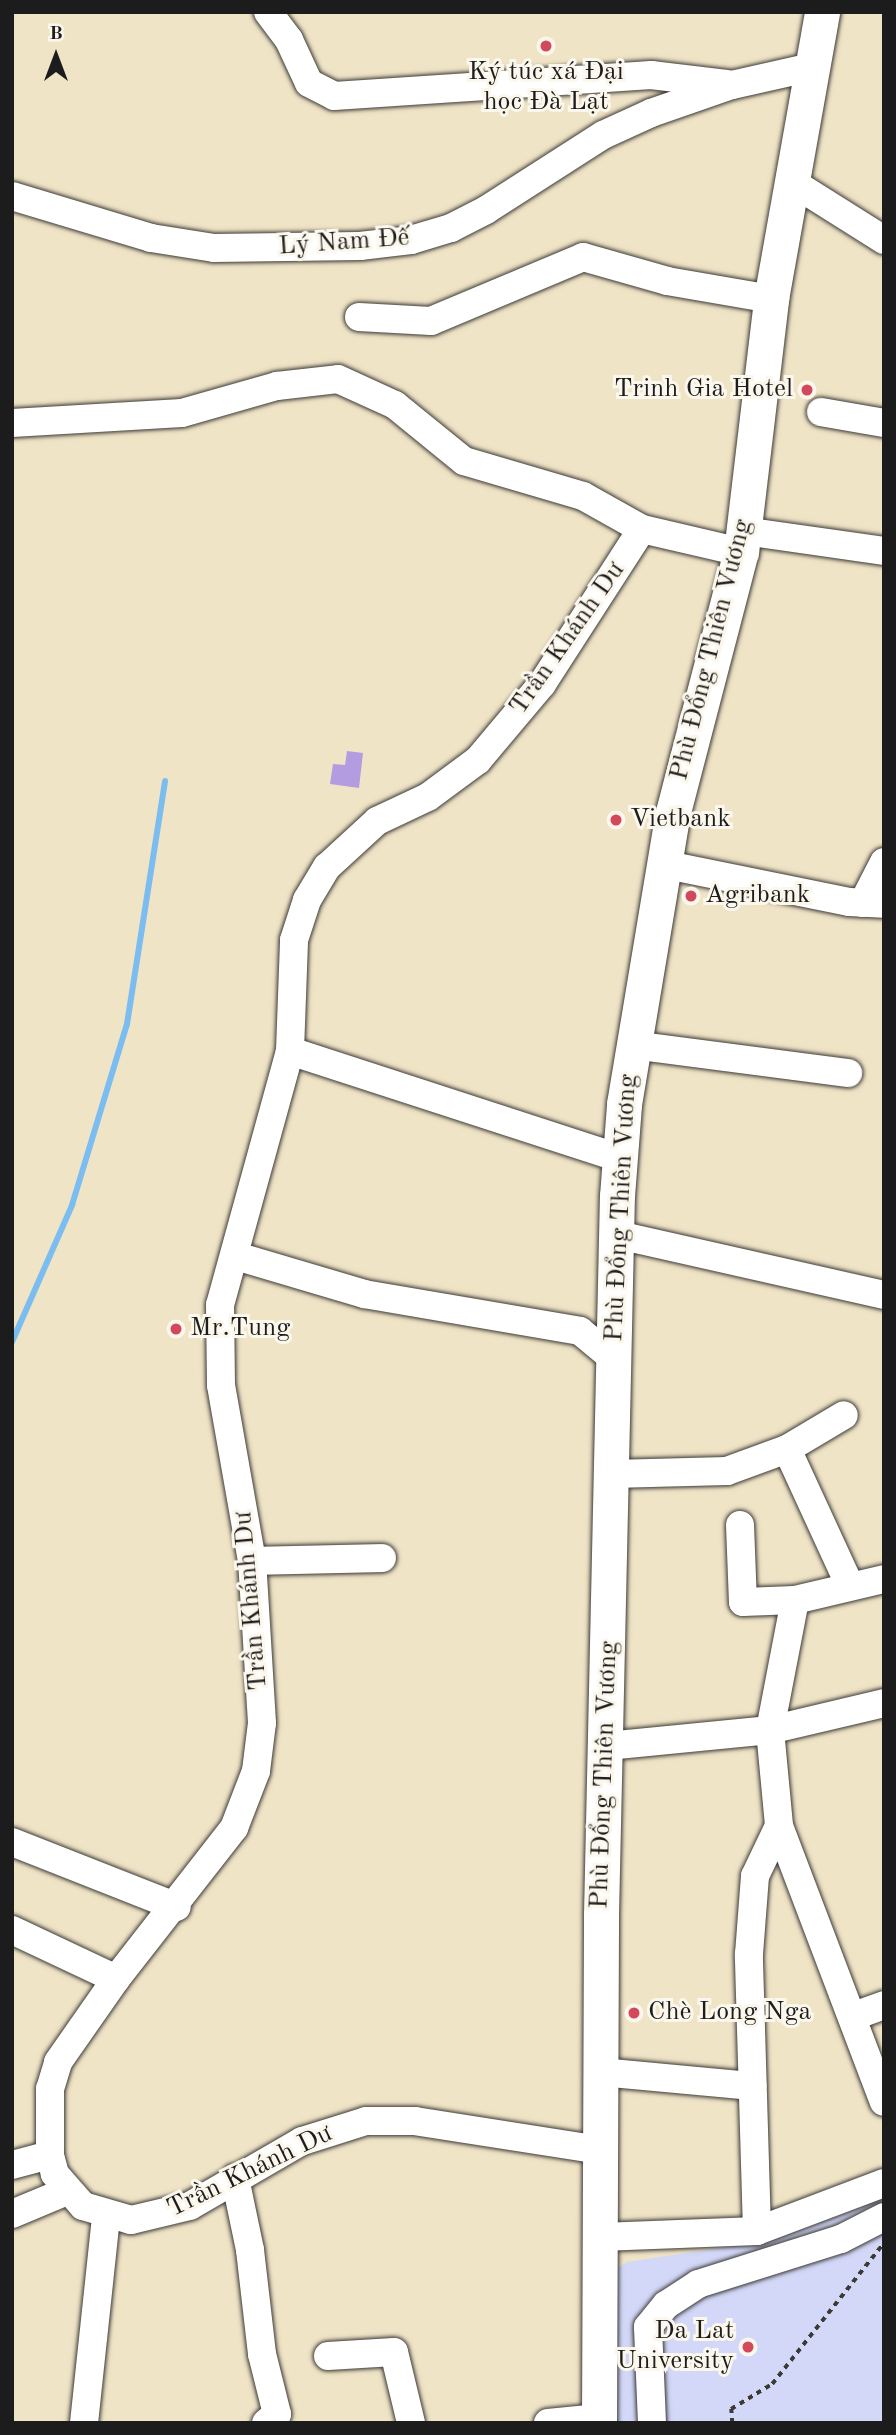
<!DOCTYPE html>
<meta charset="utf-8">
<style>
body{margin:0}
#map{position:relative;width:896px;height:2435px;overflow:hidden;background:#f0e4c7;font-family:"Old Standard TT",serif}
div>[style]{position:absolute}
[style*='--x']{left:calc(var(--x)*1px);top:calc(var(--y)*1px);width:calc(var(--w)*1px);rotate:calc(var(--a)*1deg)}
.built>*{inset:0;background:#d3d8f9}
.stream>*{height:6px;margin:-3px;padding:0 3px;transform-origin:3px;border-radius:3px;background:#7bbdf0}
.building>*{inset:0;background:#b39de0}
.path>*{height:3.5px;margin-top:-1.75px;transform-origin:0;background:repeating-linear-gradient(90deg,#3c3a36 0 5px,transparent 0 10px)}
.roads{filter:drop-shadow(0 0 2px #3c3a36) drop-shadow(0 0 2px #3c3a36)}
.minor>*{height:28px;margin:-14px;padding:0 14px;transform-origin:14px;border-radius:14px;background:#fff}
.major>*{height:35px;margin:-17.5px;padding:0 17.5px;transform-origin:17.5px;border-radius:17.5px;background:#fff}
.dots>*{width:19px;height:19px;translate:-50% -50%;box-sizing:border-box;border:4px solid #fbf7ec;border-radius:50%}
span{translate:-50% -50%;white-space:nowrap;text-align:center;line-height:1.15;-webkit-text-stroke:6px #fbf7ec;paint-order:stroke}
.poi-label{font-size:26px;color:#1c1c1c}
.right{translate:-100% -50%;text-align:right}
.left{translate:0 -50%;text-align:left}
.street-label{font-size:26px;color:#1c1c1c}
.frame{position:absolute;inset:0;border:14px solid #1c1c1c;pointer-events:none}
.north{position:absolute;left:21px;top:21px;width:70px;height:70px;-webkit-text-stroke:5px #fbf7ec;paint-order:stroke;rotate:0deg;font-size:19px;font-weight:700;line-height:28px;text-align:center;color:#1c1c1c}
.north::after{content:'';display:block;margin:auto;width:24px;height:32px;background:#1c1c1c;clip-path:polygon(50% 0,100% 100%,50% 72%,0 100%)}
</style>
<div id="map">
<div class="built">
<div style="clip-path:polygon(884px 2198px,884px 2423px,611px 2423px,612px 2272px,627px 2262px,766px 2241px)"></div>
</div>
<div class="stream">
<div style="--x:12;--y:1342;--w:150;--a:-66.3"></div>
<div style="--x:72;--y:1205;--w:189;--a:-73.1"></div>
<div style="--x:127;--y:1024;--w:246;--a:-81.1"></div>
</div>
<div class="building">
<div style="clip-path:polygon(347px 751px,363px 753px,359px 788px,330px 784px,333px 764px,345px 765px)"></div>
</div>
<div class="path">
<div style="--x:732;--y:2423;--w:14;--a:-94"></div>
<div style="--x:731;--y:2409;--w:48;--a:-31.4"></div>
<div style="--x:772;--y:2384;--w:177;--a:-51.6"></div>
</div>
<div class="roads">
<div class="minor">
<div style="--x:268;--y:12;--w:35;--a:53"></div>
<div style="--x:289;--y:40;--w:47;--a:65.1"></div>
<div style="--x:309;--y:83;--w:28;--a:27"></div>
<div style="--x:334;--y:96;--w:318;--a:-3.8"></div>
<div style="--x:651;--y:75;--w:76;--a:6.8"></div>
<div style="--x:792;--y:182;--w:109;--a:32.2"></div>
<div style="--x:12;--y:196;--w:145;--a:16.8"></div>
<div style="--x:151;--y:238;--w:64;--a:9"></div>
<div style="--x:214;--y:248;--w:146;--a:-0.8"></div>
<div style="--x:360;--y:246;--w:51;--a:-6.7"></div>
<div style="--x:411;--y:240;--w:42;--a:-16.7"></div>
<div style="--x:451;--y:228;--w:39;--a:-27"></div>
<div style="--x:486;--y:210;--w:139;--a:-32.7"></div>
<div style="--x:603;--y:135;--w:53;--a:-24.6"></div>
<div style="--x:651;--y:113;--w:86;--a:-19.1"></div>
<div style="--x:732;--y:85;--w:82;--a:-12.7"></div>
<div style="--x:359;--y:317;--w:72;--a:3.2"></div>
<div style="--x:431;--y:321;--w:165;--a:-22.8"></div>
<div style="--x:583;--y:257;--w:87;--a:15.9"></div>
<div style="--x:667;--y:281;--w:106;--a:9.8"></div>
<div style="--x:821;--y:412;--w:64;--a:9.9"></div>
<div style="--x:12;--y:423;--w:170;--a:-3.4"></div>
<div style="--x:182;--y:413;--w:99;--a:-15.9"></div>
<div style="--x:277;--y:386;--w:61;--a:-6.5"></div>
<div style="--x:338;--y:379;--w:63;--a:24.5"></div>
<div style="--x:395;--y:405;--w:89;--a:39.1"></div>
<div style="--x:464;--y:461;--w:124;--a:16.4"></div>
<div style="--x:583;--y:496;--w:68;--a:29.2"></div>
<div style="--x:642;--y:529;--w:102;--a:13.1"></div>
<div style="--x:744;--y:531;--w:141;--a:8.1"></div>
<div style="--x:662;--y:864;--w:191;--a:11.5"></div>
<div style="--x:849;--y:902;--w:35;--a:3"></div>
<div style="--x:863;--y:903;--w:46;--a:-62.9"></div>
<div style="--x:632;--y:1045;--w:218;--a:7.4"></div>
<div style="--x:290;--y:1051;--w:346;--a:18"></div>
<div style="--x:618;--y:1235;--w:273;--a:12.7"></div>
<div style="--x:236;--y:1256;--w:134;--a:16.5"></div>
<div style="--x:364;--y:1294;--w:219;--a:9.7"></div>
<div style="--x:580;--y:1331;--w:45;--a:39.6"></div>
<div style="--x:787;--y:1449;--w:149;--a:65.3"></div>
<div style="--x:612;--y:1474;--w:115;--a:-1.5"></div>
<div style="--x:727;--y:1471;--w:64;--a:-20.1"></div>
<div style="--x:787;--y:1449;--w:66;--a:-30.8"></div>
<div style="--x:740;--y:1525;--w:77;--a:87.8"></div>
<div style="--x:743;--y:1602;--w:52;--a:-2.2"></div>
<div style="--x:252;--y:1561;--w:130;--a:-1.3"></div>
<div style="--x:884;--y:1579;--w:91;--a:166.7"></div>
<div style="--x:795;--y:1600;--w:132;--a:100.9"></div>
<div style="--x:770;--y:1730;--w:96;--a:84.6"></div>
<div style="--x:779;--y:1826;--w:295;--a:69.2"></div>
<div style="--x:607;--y:1746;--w:164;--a:-5.6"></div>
<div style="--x:770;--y:1730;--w:117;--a:-13.3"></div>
<div style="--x:12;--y:1842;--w:177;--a:21.5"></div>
<div style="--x:12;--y:1930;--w:115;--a:25.2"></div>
<div style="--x:854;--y:2016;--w:32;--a:-20"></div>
<div style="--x:601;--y:2072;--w:152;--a:5.3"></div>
<div style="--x:600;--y:2150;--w:187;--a:-171.1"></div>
<div style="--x:415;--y:2121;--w:49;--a:180"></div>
<div style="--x:366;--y:2121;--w:67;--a:162.6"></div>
<div style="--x:302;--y:2141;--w:129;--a:149.9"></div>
<div style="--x:190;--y:2206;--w:61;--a:166.7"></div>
<div style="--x:131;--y:2220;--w:50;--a:-163.7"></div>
<div style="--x:83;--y:2206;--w:43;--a:-131.2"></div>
<div style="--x:55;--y:2174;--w:20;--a:-105"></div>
<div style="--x:50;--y:2155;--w:66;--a:-90"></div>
<div style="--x:50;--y:2089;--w:28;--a:-73"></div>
<div style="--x:58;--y:2062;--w:101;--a:-55.1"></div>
<div style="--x:116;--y:1979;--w:192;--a:-52"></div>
<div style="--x:234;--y:1828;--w:61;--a:-68.9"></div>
<div style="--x:256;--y:1771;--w:48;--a:-82.9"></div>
<div style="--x:262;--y:1723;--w:162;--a:-93.5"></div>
<div style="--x:252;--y:1561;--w:179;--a:-100"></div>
<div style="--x:221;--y:1385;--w:80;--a:-90.7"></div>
<div style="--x:220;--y:1305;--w:263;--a:-74.6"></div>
<div style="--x:290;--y:1051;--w:111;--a:-87.9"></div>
<div style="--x:294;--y:940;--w:42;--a:-72"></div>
<div style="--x:307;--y:900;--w:39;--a:-59"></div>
<div style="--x:327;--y:867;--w:68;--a:-42.6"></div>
<div style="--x:377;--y:821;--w:56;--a:-25.2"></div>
<div style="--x:428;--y:797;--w:62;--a:-36.5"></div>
<div style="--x:478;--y:760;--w:99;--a:-49.9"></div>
<div style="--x:542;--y:684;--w:184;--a:-57.2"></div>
<div style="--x:12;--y:2165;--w:39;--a:-15"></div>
<div style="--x:235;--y:2178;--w:74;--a:78.2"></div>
<div style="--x:250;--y:2250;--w:105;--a:83.4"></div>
<div style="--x:262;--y:2354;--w:62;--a:76"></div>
<div style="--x:277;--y:2414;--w:14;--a:141"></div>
<div style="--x:12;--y:2214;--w:60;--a:-22.7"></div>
<div style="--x:757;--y:2231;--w:277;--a:-91.7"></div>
<div style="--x:749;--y:1954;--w:78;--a:-85.6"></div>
<div style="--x:755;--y:1876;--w:55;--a:-64.4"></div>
<div style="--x:601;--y:2237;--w:156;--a:-2.2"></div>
<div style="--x:757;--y:2231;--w:136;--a:-20.7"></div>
<div style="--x:328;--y:2356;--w:66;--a:-3.5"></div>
<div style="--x:394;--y:2352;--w:73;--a:76.5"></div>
<div style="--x:84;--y:2423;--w:208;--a:-83.9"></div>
<div style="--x:548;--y:2423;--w:51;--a:-5.6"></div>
<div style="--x:652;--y:2423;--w:96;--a:-92.4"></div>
<div style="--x:648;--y:2327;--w:28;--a:-51"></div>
<div style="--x:666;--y:2305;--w:38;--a:-33"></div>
<div style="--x:698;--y:2284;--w:150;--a:-17.5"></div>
<div style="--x:841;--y:2239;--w:48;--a:-27.1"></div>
</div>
<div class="major">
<div style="--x:599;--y:2423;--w:508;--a:-89.77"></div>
<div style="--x:601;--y:1915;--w:719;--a:-88.73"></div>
<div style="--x:617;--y:1196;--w:92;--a:-85.6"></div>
<div style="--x:624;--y:1104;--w:292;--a:-80.5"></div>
<div style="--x:672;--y:816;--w:273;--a:-75.4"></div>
<div style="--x:741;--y:552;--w:255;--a:-83.2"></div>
<div style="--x:771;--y:299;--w:291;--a:-79.9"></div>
</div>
</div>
<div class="dots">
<div style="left:546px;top:46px;background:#d1495b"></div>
<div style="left:807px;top:390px;background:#d1495b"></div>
<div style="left:616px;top:820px;background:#d1495b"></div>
<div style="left:691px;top:896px;background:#d1495b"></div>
<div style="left:176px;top:1329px;background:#d1495b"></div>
<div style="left:634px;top:2013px;background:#d1495b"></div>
<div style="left:748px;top:2347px;background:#d1495b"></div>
</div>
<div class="poi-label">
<span style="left:546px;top:88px">Ký túc xá Đại<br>học Đà Lạt</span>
<span class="right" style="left:793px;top:390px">Trinh Gia Hotel</span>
<span class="left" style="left:630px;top:820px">Vietbank</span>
<span class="left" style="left:705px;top:896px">Agribank</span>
<span class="left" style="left:190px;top:1329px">Mr.Tung</span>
<span class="left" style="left:648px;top:2013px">Chè Long Nga</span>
<span class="right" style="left:734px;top:2347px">Da Lat<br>University</span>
</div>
<div class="street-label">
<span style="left:344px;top:243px;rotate:-4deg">Lý Nam Đế</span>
<span style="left:568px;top:639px;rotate:-55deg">Trần Khánh Dư</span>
<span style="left:712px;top:650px;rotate:-76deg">Phù Đổng Thiên Vương</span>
<span style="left:622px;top:1208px;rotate:-87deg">Phù Đổng Thiên Vương</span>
<span style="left:252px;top:1601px;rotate:-95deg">Trần Khánh Dư</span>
<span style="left:605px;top:1775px;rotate:-88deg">Phù Đổng Thiên Vương</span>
<span style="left:250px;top:2172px;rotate:-26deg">Trần Khánh Dư</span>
</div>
<div class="frame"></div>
<div class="north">B</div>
</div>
